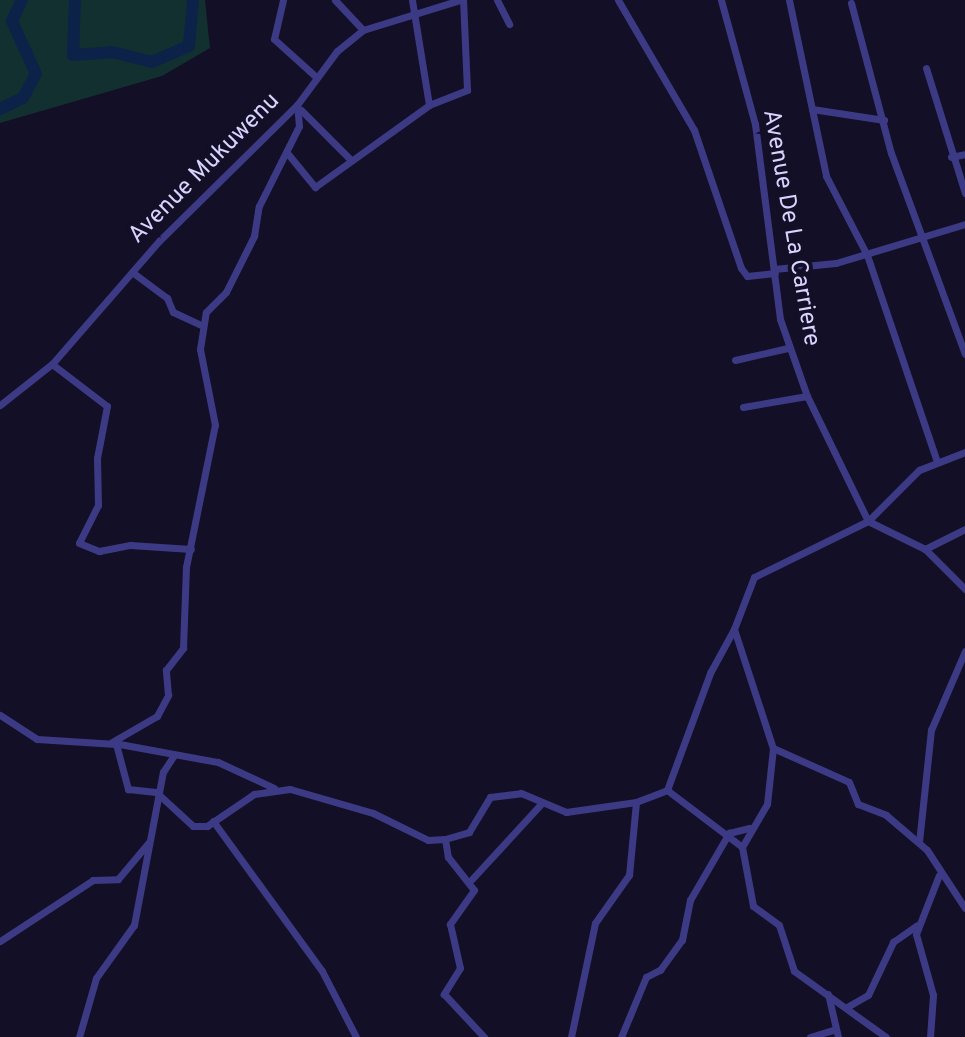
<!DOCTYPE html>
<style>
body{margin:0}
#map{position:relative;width:965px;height:1037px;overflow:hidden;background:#130f26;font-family:Overpass,sans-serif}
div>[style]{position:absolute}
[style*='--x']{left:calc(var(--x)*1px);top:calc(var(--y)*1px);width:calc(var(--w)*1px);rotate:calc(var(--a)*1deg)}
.green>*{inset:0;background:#12302f}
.river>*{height:12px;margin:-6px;padding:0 6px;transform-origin:6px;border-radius:6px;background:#0c2248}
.minor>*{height:7px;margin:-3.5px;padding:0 3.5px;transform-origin:3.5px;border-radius:3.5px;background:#3d3a85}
span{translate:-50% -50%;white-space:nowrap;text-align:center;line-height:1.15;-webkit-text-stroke:8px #130f26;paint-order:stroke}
.street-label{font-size:24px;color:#d9d4ff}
</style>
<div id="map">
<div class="green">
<div style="clip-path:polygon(0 0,205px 0,210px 48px,162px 76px,0 123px)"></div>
</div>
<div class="river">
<div style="--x:75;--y:0;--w:55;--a:92.1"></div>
<div style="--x:73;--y:55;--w:39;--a:-4"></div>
<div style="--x:112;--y:52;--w:41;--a:14"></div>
<div style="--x:152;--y:62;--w:40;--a:-23.4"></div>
<div style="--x:189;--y:46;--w:46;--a:-85"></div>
<div style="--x:0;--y:109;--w:25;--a:-26"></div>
<div style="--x:23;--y:98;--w:27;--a:-62"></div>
<div style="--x:36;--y:74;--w:58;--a:-114.4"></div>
<div style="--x:12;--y:21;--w:23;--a:-65"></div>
</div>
<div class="minor">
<div style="--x:283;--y:0;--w:40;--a:103"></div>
<div style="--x:274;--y:39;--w:57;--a:42.1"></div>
<div style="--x:335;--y:0;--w:41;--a:47"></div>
<div style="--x:497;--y:0;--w:27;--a:63"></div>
<div style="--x:618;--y:0;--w:151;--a:59.7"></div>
<div style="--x:694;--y:130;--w:146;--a:71.2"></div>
<div style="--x:741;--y:268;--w:10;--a:53"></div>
<div style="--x:747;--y:276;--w:28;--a:-6"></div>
<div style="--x:721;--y:0;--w:129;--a:74.7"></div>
<div style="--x:755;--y:124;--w:197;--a:82.7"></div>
<div style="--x:780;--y:319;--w:82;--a:70.7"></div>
<div style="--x:807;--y:396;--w:139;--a:64"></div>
<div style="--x:868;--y:521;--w:64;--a:26.2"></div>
<div style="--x:925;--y:549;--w:57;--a:45"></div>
<div style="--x:789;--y:0;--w:180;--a:78.1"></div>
<div style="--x:826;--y:176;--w:89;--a:62.6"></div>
<div style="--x:867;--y:255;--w:219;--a:71.3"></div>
<div style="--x:851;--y:3;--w:155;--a:75.1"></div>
<div style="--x:891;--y:153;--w:214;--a:69.8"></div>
<div style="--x:926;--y:68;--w:131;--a:72.7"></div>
<div style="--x:429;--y:105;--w:41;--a:-21.5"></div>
<div style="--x:467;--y:90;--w:90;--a:-92.5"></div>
<div style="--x:812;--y:109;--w:73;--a:8.7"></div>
<div style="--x:301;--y:110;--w:71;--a:45"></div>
<div style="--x:288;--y:154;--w:43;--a:50.7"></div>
<div style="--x:315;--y:187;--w:140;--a:-35.7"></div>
<div style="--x:429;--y:105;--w:106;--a:-99.2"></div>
<div style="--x:951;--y:157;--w:14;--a:-12"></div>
<div style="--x:774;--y:269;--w:62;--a:-5.5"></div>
<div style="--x:836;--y:263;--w:135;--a:-16.8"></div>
<div style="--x:132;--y:272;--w:44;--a:36.6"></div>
<div style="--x:167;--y:298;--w:15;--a:67"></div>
<div style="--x:173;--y:312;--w:33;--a:25"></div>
<div style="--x:735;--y:360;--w:54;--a:-12.8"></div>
<div style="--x:52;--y:364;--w:69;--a:37.4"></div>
<div style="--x:107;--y:406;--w:53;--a:100.9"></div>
<div style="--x:97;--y:458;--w:47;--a:88.8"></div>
<div style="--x:98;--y:505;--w:42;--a:116.6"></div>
<div style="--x:79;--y:543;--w:22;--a:22"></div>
<div style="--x:99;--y:551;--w:32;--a:-11"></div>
<div style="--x:130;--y:545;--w:61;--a:3.8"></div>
<div style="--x:0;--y:405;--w:66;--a:-38.3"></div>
<div style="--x:52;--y:364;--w:163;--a:-49"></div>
<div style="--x:159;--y:241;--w:194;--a:-44.6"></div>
<div style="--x:297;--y:105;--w:67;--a:-53.5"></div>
<div style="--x:337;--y:51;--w:33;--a:-39"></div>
<div style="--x:363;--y:30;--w:102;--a:-17.2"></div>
<div style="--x:743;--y:407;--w:65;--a:-9.8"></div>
<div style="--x:965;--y:452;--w:49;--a:158.6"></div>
<div style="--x:919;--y:470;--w:72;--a:135"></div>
<div style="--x:868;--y:521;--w:127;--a:153.8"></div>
<div style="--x:754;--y:577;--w:56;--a:111"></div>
<div style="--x:734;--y:629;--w:125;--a:71.9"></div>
<div style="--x:773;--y:748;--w:83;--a:24.1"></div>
<div style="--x:849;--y:782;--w:24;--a:68"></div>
<div style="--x:858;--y:804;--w:30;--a:21"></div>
<div style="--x:886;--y:815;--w:54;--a:40.5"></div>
<div style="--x:927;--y:850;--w:69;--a:56.8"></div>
<div style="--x:925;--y:549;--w:45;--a:-26.6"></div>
<div style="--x:0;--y:715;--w:44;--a:33"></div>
<div style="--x:37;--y:739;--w:79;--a:3.6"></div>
<div style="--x:116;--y:744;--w:47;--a:75.1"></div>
<div style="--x:128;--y:789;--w:28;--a:6"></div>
<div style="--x:156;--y:792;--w:50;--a:42.6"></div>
<div style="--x:193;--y:826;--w:14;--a:0"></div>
<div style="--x:207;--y:826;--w:57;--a:-34.2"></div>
<div style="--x:254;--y:794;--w:36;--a:-8"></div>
<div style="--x:290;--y:789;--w:86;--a:16.1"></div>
<div style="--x:373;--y:813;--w:61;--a:26.1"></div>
<div style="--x:428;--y:840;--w:17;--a:-3"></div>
<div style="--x:445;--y:839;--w:25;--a:-16"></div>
<div style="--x:469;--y:832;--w:41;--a:-59"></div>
<div style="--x:490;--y:797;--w:31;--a:-7"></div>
<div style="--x:521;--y:793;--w:49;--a:22.9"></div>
<div style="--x:566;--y:812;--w:71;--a:-8.1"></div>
<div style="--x:636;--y:802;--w:33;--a:-21"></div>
<div style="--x:667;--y:790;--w:125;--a:-69.8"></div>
<div style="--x:710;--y:673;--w:50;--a:-61.4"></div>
<div style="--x:112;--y:742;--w:52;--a:-30"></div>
<div style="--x:157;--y:716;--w:24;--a:-62"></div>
<div style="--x:168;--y:695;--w:25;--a:-95"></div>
<div style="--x:166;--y:670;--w:28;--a:-52"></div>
<div style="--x:183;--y:648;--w:81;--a:-87.9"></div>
<div style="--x:186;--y:567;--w:145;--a:-78.5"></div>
<div style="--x:215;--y:425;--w:77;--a:-101.2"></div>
<div style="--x:200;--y:349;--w:37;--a:-81"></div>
<div style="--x:206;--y:312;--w:28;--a:-45"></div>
<div style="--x:226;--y:292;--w:63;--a:-63.4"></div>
<div style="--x:254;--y:236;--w:30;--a:-81"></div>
<div style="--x:259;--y:206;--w:89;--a:-63.4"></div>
<div style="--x:299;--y:126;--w:21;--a:-95"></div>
<div style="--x:114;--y:743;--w:106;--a:10.4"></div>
<div style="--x:218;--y:762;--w:62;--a:24.9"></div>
<div style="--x:773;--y:748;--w:56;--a:96.1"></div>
<div style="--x:767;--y:804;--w:50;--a:120.2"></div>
<div style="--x:742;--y:847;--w:60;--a:79.4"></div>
<div style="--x:753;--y:906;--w:32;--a:36"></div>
<div style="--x:779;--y:925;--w:48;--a:71.9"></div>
<div style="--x:794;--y:971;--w:113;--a:35.7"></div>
<div style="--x:667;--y:790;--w:94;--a:37.2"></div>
<div style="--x:213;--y:821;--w:185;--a:54"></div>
<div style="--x:322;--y:971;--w:74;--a:62.7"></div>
<div style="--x:445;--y:839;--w:18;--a:81"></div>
<div style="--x:448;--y:857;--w:42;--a:51.8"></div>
<div style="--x:474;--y:890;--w:42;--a:125.2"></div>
<div style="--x:450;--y:924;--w:45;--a:77.2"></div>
<div style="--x:460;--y:968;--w:31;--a:122"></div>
<div style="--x:444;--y:994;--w:59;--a:47.1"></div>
<div style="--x:919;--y:842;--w:113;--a:-83.9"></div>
<div style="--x:931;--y:730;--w:86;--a:-66.7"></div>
<div style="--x:472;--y:879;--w:102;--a:-47.4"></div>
<div style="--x:0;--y:941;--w:111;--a:-33.3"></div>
<div style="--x:93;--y:880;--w:25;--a:-2"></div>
<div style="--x:118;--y:879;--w:48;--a:-50"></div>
<div style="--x:828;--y:994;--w:44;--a:76.9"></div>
<div style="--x:847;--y:1007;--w:24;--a:-30"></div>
<div style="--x:868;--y:995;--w:59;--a:-64.7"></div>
<div style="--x:893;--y:942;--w:29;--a:-35"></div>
<div style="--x:79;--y:1037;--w:61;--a:-73.9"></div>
<div style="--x:96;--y:978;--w:65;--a:-54.4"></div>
<div style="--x:134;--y:925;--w:156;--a:-79.3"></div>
<div style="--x:163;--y:772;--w:20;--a:-57"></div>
<div style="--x:571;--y:1037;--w:116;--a:-78.1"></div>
<div style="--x:595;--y:923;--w:59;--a:-54.7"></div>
<div style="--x:629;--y:875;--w:73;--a:-84.5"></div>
<div style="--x:621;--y:1037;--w:65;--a:-67.4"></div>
<div style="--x:646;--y:977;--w:16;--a:-27"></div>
<div style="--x:660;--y:970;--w:37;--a:-54"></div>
<div style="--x:682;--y:940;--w:41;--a:-78.7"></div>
<div style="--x:690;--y:900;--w:78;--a:-59.8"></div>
<div style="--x:729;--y:833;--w:21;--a:-14"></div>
<div style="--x:810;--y:1037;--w:27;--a:-17"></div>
<div style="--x:930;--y:1037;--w:42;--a:-85.9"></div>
<div style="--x:933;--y:995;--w:63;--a:-105.6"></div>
<div style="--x:916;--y:934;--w:63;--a:-68.7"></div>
</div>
<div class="street-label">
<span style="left:205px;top:169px;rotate:-45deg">Avenue Mukuwenu</span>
<span style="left:790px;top:228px;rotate:80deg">Avenue De La Carriere</span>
</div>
</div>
